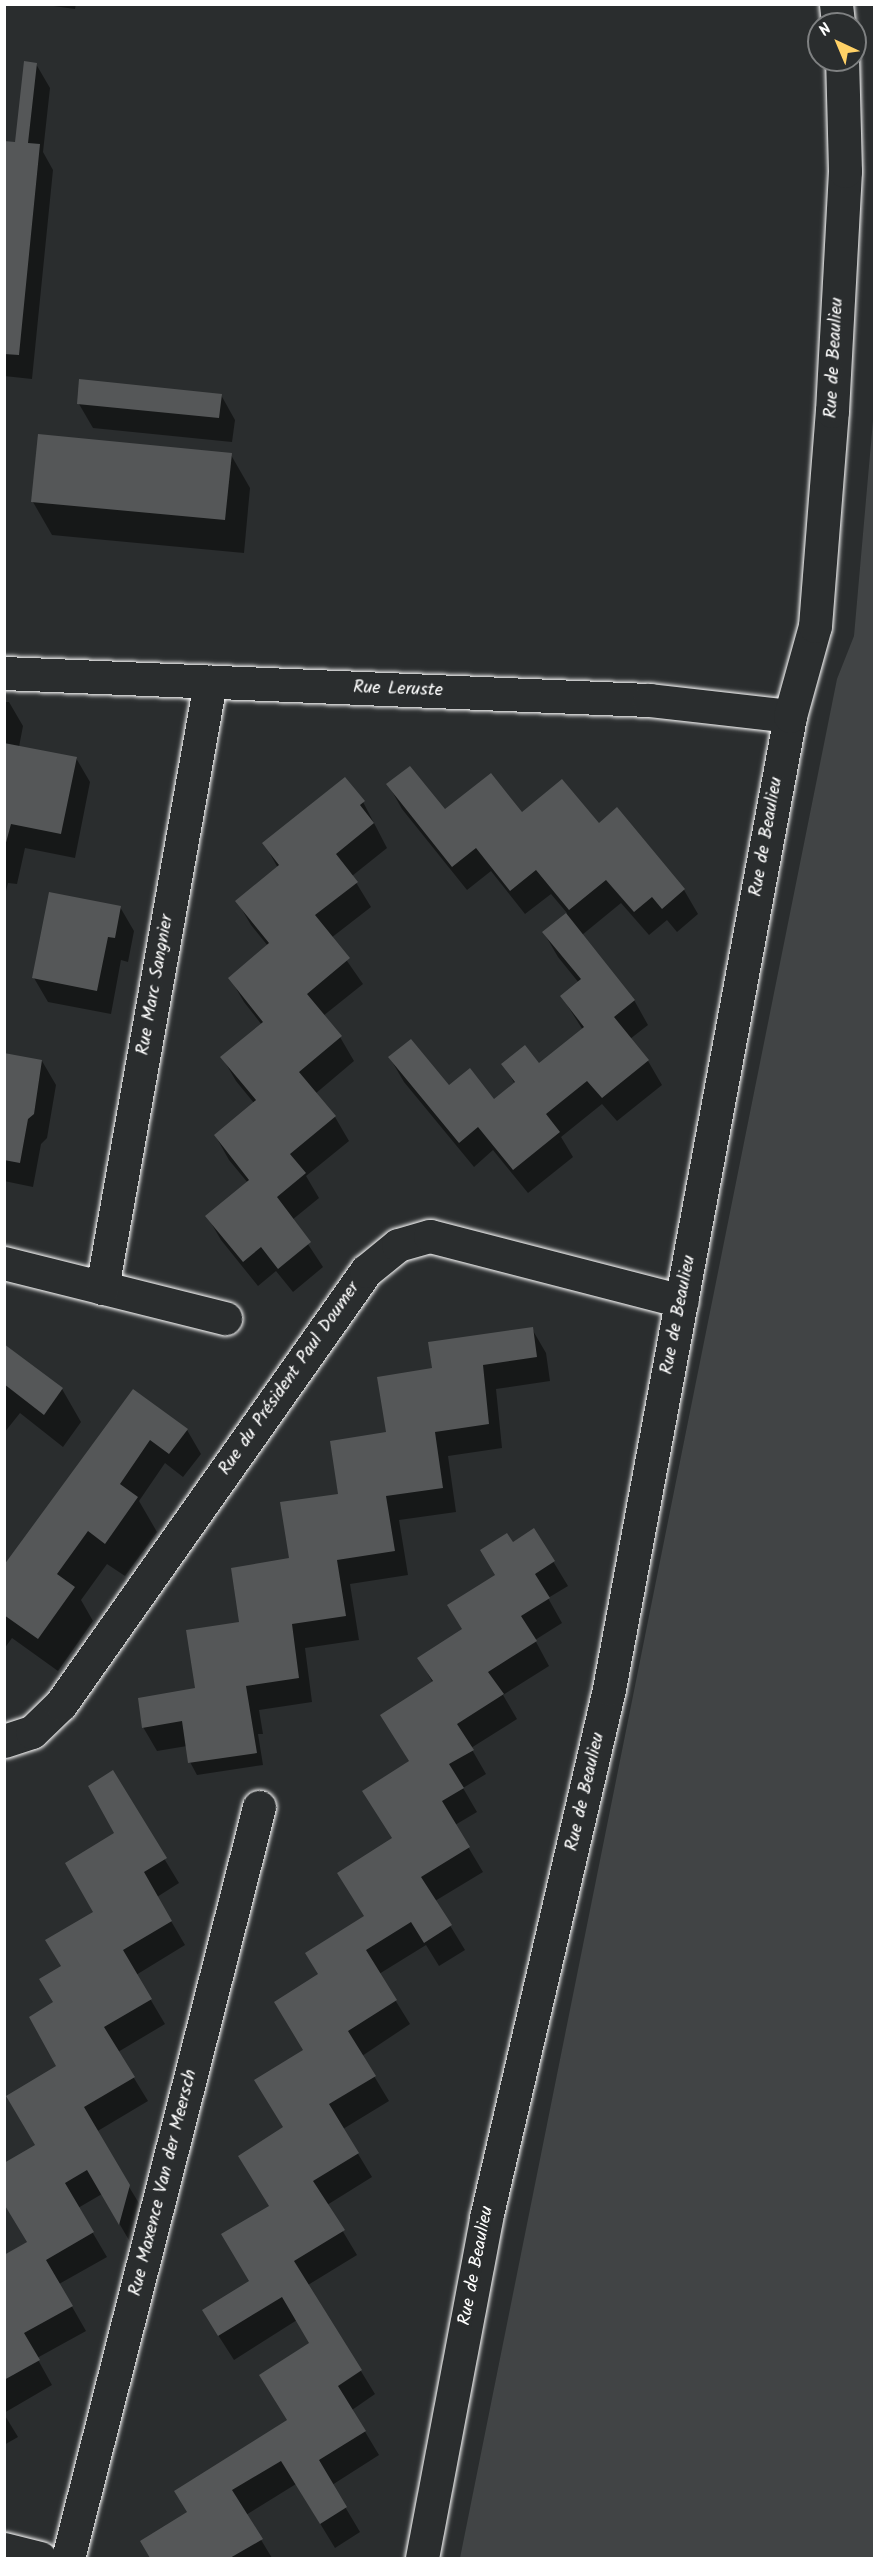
<!DOCTYPE html>
<meta charset="utf-8">
<style>
body{margin:0}
#map{position:relative;width:879px;height:2563px;overflow:hidden;background:#2a2d2e;font-family:Kalam,sans-serif}
div>[style]{position:absolute}
[style*='--x']{left:calc(var(--x)*1px);top:calc(var(--y)*1px);width:calc(var(--w)*1px);rotate:calc(var(--a)*1deg)}
.green>*{inset:0;background:#414445}
.shadow>*{inset:0;background:#0007}
.building>*{inset:0;background:#555758}
.roads{filter:drop-shadow(0 0 2px #fff) drop-shadow(0 0 2px #fff)}
.street>*{height:33px;margin:-16.5px;padding:0 16.5px;transform-origin:16.5px;border-radius:16.5px;background:#2a2d2e}
.secondary>*{height:33px;margin:-16.5px;padding:0 16.5px;transform-origin:16.5px;border-radius:16.5px;background:#2a2d2e}
span{translate:-50% -50%;white-space:nowrap;text-align:center;line-height:1.15;-webkit-text-stroke:6px #2a2d2e;paint-order:stroke}
.street-label{font-size:18px;color:#fff}
.frame{position:absolute;inset:0;border:6px solid #fff;pointer-events:none}
.north{position:absolute;left:807px;top:12px;width:60px;height:60px;box-sizing:border-box;background:#2a2d2e;border:2px solid #7f8182;border-radius:50%;rotate:316deg;font-size:16px;font-weight:700;line-height:24px;text-align:center;color:#fff}
.north::after{content:'';display:block;margin:auto;width:21px;height:27px;background:#ffd166;clip-path:polygon(50% 0,100% 100%,50% 72%,0 100%)}
</style>
<div id="map">
<div class="green">
<div style="clip-path:polygon(874px 409px,874px 2558px,460px 2558px,837px 679px,854px 636px)"></div>
</div>
<div class="shadow">
<div style="clip-path:polygon(39px 4px,76px 4px,75px 9px)"></div>
<div style="clip-path:polygon(36px 64px,50px 88px,43px 152px,53px 170px,32px 379px,4px 376px,4px 143px,16px 144px)"></div>
<div style="clip-path:polygon(221px 395px,235px 420px,232px 442px,93px 428px,79px 404px)"></div>
<div style="clip-path:polygon(231px 455px,250px 488px,244px 553px,52px 535px,33px 502px)"></div>
<div style="clip-path:polygon(4px 702px,9px 702px,23px 726px,19px 747px,76px 758px,90px 782px,75px 858px,25px 848px,17px 884px,8px 883px,4px 899px)"></div>
<div style="clip-path:polygon(388px 784px,445px 811px,522px 814px,598px 825px,617px 809px,684px 890px,698px 914px,677px 932px,667px 920px,649px 935px,621px 903px,582px 935px,634px 1000px,648px 1025px,630px 1039px,648px 1061px,662px 1085px,617px 1121px,602px 1104px,561px 1137px,573px 1157px,528px 1193px,493px 1150px,474px 1167px,404px 1082px,390px 1058px,448px 1088px,494px 1101px,515px 1084px,503px 1064px,538px 1065px,583px 1030px,562px 997px,579px 983px,558px 957px,544px 933px,567px 913px,551px 894px,525px 914px,491px 871px,467px 890px,402px 809px)"></div>
<div style="clip-path:polygon(363px 802px,387px 848px,352px 876px,371px 907px,331px 938px,363px 984px,323px 1016px,340px 1037px,354px 1061px,315px 1094px,335px 1117px,349px 1141px,306px 1176px,319px 1198px,292px 1220px,323px 1267px,293px 1292px,276px 1271px,258px 1286px,221px 1240px,207px 1216px,248px 1183px,229px 1160px,215px 1135px,254px 1103px,236px 1081px,222px 1057px,262px 1025px,244px 1002px,230px 978px,268px 946px,251px 925px,237px 901px,278px 868px,264px 843px)"></div>
<div style="clip-path:polygon(120px 907px,134px 931px,128px 962px,121px 960px,111px 1014px,48px 1002px,34px 978px)"></div>
<div style="clip-path:polygon(4px 1054px,42px 1061px,56px 1085px,47px 1138px,41px 1144px,33px 1187px,4px 1181px)"></div>
<div style="clip-path:polygon(532px 1329px,546px 1353px,550px 1381px,496px 1389px,502px 1448px,448px 1456px,456px 1512px,399px 1520px,408px 1575px,350px 1584px,359px 1640px,305px 1648px,312px 1702px,259px 1710px,263px 1734px,258px 1734px,263px 1765px,197px 1775px,190px 1762px,187px 1746px,157px 1751px,143px 1727px,197px 1689px,241px 1623px,388px 1433px,433px 1369px)"></div>
<div style="clip-path:polygon(4px 1346px,62px 1389px,81px 1422px,63px 1447px,20px 1413px,4px 1433px)"></div>
<div style="clip-path:polygon(133px 1392px,187px 1430px,201px 1454px,183px 1477px,165px 1463px,139px 1501px,157px 1532px,125px 1576px,107px 1564px,81px 1600px,93px 1621px,58px 1671px,12px 1638px,4px 1649px,4px 1568px)"></div>
<div style="clip-path:polygon(534px 1530px,568px 1586px,548px 1598px,562px 1623px,535px 1640px,549px 1666px,503px 1695px,517px 1719px,471px 1748px,486px 1774px,463px 1788px,477px 1812px,455px 1825px,483px 1872px,435px 1901px,465px 1950px,439px 1966px,426px 1945px,379px 1974px,410px 2024px,362px 2056px,389px 2101px,343px 2129px,372px 2177px,327px 2205px,357px 2255px,308px 2285px,375px 2394px,352px 2410px,379px 2455px,332px 2485px,360px 2532px,335px 2548px,296px 2484px,246px 2515px,272px 2558px,152px 2558px,142px 2541px,188px 2513px,288px 2421px,311px 2343px,297px 2320px,234px 2360px,218px 2335px,251px 2282px,270px 2207px,285px 2128px,305px 2050px,320px 1975px,365px 1917px,394px 1840px,410px 1762px,382px 1716px,433px 1683px,419px 1658px,464px 1630px,513px 1544px)"></div>
<div style="clip-path:polygon(112px 1773px,179px 1883px,157px 1897px,185px 1945px,136px 1975px,165px 2024px,118px 2052px,148px 2101px,96px 2132px,143px 2210px,133px 2247px,102px 2194px,78px 2208px,107px 2257px,59px 2284px,86px 2331px,37px 2358px,52px 2385px,4px 2413px,4px 2257px,29px 2243px,37px 2145px,58px 2066px,55px 2003px,63px 1967px,95px 1913px,116px 1834px)"></div>
<div style="clip-path:polygon(4px 2414px,18px 2437px,4px 2445px)"></div>
</div>
<div class="building">
<div style="clip-path:polygon(24px 61px,37px 63px,28px 143px,40px 144px,19px 355px,4px 354px,4px 141px,15px 142px)"></div>
<div style="clip-path:polygon(79px 379px,222px 394px,219px 418px,77px 404px)"></div>
<div style="clip-path:polygon(38px 434px,232px 453px,225px 520px,31px 502px)"></div>
<div style="clip-path:polygon(4px 743px,77px 757px,61px 834px,11px 824px,4px 850px)"></div>
<div style="clip-path:polygon(410px 766px,445px 809px,491px 773px,522px 812px,562px 779px,599px 823px,617px 807px,685px 889px,662px 909px,652px 897px,634px 912px,606px 880px,569px 910px,536px 870px,510px 891px,476px 848px,452px 867px,386px 784px)"></div>
<div style="clip-path:polygon(345px 777px,365px 801px,360px 805px,374px 823px,336px 854px,358px 882px,315px 915px,350px 958px,307px 994px,342px 1036px,299px 1072px,336px 1116px,290px 1154px,306px 1173px,277px 1197px,311px 1242px,278px 1269px,261px 1247px,243px 1262px,205px 1216px,249px 1180px,214px 1135px,256px 1100px,220px 1057px,263px 1022px,228px 978px,269px 943px,235px 901px,279px 865px,262px 843px)"></div>
<div style="clip-path:polygon(49px 892px,121px 906px,115px 938px,108px 937px,97px 991px,32px 978px)"></div>
<div style="clip-path:polygon(566px 913px,635px 1000px,614px 1017px,649px 1060px,602px 1098px,587px 1081px,546px 1114px,560px 1132px,513px 1170px,478px 1127px,459px 1143px,388px 1057px,411px 1039px,449px 1085px,470px 1068px,494px 1099px,515px 1082px,501px 1064px,525px 1045px,539px 1063px,584px 1027px,560px 996px,581px 979px,542px 932px)"></div>
<div style="clip-path:polygon(4px 1053px,42px 1060px,34px 1114px,28px 1119px,20px 1163px,4px 1160px)"></div>
<div style="clip-path:polygon(533px 1327px,537px 1357px,483px 1365px,489px 1424px,435px 1432px,443px 1488px,386px 1496px,395px 1551px,337px 1560px,346px 1616px,292px 1624px,299px 1678px,246px 1686px,257px 1753px,188px 1763px,182px 1721px,142px 1728px,138px 1698px,195px 1688px,186px 1630px,239px 1622px,231px 1568px,289px 1558px,280px 1502px,338px 1494px,330px 1441px,386px 1432px,377px 1377px,432px 1368px,428px 1342px)"></div>
<div style="clip-path:polygon(4px 1344px,63px 1388px,44px 1415px,4px 1384px)"></div>
<div style="clip-path:polygon(133px 1389px,188px 1429px,169px 1454px,150px 1440px,120px 1484px,138px 1497px,105px 1544px,88px 1531px,57px 1574px,75px 1587px,38px 1639px,4px 1615px,4px 1565px)"></div>
<div style="clip-path:polygon(534px 1528px,555px 1561px,535px 1574px,550px 1598px,521px 1616px,537px 1641px,488px 1672px,504px 1694px,457px 1724px,474px 1750px,449px 1764px,464px 1788px,442px 1801px,470px 1847px,421px 1877px,452px 1925px,424px 1943px,411px 1922px,366px 1950px,397px 2000px,348px 2031px,376px 2076px,329px 2104px,359px 2153px,313px 2181px,345px 2230px,294px 2261px,362px 2370px,338px 2386px,366px 2431px,319px 2460px,347px 2507px,320px 2524px,281px 2461px,232px 2490px,263px 2539px,230px 2558px,150px 2558px,140px 2541px,187px 2512px,174px 2491px,287px 2420px,259px 2375px,309px 2343px,282px 2297px,218px 2336px,202px 2310px,249px 2281px,221px 2234px,269px 2206px,238px 2156px,283px 2127px,254px 2080px,303px 2050px,274px 2002px,318px 1974px,305px 1953px,364px 1916px,337px 1873px,392px 1838px,362px 1791px,409px 1761px,380px 1715px,433px 1681px,417px 1658px,462px 1629px,447px 1605px,495px 1575px,480px 1550px,507px 1533px,513px 1542px)"></div>
<div style="clip-path:polygon(113px 1770px,167px 1858px,144px 1872px,172px 1921px,123px 1950px,152px 1999px,104px 2027px,135px 2077px,84px 2107px,130px 2185px,119px 2225px,87px 2170px,65px 2183px,94px 2232px,46px 2260px,73px 2306px,24px 2333px,40px 2360px,4px 2380px,4px 2255px,27px 2242px,4px 2204px,4px 2163px,35px 2145px,6px 2096px,56px 2066px,29px 2017px,53px 2002px,39px 1979px,61px 1966px,45px 1940px,93px 1912px,65px 1863px,114px 1833px,88px 1786px)"></div>
</div>
<div class="roads">
<div class="street">
<div style="--x:4;--y:1263;--w:228;--a:14"></div>
<div style="--x:102;--y:1288;--w:616;--a:-79.89"></div>
<div style="--x:4;--y:1741;--w:29;--a:-18"></div>
<div style="--x:32;--y:1732;--w:40;--a:-44"></div>
<div style="--x:61;--y:1704;--w:530;--a:-54.84"></div>
<div style="--x:366;--y:1271;--w:41;--a:-39.1"></div>
<div style="--x:398;--y:1245;--w:33;--a:-16"></div>
<div style="--x:430;--y:1236;--w:260;--a:14.5"></div>
<div style="--x:4;--y:2549;--w:37;--a:14"></div>
<div style="--x:68;--y:2558;--w:775;--a:-75.73"></div>
</div>
<div class="secondary">
<div style="--x:836;--y:4;--w:20;--a:84"></div>
<div style="--x:4;--y:673;--w:646;--a:2.4"></div>
<div style="--x:649;--y:700;--w:142;--a:6.5"></div>
<div style="--x:422;--y:2558;--w:346;--a:-79.3"></div>
<div style="--x:486;--y:2218;--w:543;--a:-76.91"></div>
<div style="--x:609;--y:1689;--w:990;--a:-79.46"></div>
<div style="--x:790;--y:716;--w:93;--a:-74.5"></div>
<div style="--x:815;--y:626;--w:216;--a:-85.5"></div>
<div style="--x:832;--y:411;--w:240;--a:-86.9"></div>
<div style="--x:845;--y:171;--w:111;--a:-91.5"></div>
</div>
</div>
<div class="street-label">
<span style="left:835px;top:358px;rotate:-87deg">Rue de Beaulieu</span>
<span style="left:398px;top:690px;rotate:2deg">Rue Leruste</span>
<span style="left:767px;top:837px;rotate:-80deg">Rue de Beaulieu</span>
<span style="left:156px;top:985px;rotate:-80deg">Rue Marc Sangnier</span>
<span style="left:679px;top:1315px;rotate:-79deg">Rue de Beaulieu</span>
<span style="left:290px;top:1379px;rotate:-55deg">Rue du Président Paul Doumer</span>
<span style="left:586px;top:1792px;rotate:-77deg">Rue de Beaulieu</span>
<span style="left:164px;top:2183px;rotate:-76deg">Rue Maxence Van der Meersch</span>
<span style="left:477px;top:2266px;rotate:-79deg">Rue de Beaulieu</span>
</div>
<div class="frame"></div>
<div class="north">N</div>
</div>
